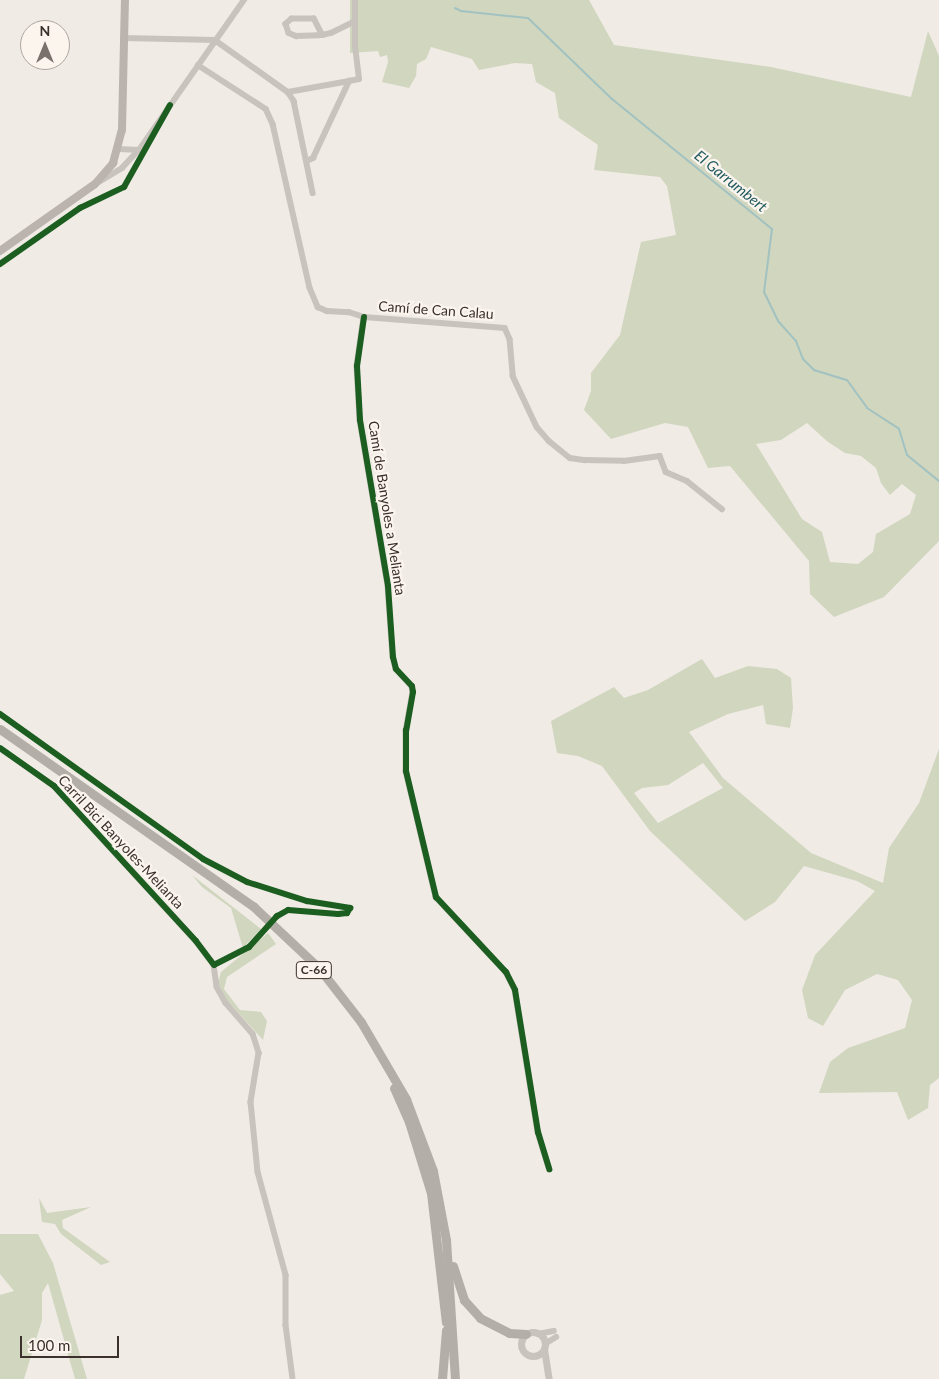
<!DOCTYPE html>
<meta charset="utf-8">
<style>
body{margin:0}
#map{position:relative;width:939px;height:1379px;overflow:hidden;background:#f0ebe5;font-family:Lato,sans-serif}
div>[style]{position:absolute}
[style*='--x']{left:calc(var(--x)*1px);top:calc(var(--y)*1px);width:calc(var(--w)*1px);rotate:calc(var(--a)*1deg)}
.green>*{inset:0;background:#d1d6bf}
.stream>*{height:2px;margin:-1px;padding:0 1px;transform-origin:1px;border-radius:1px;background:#a1c2c1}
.minor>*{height:5.5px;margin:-2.75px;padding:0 2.75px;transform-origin:2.75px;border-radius:2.75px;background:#c9c3be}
.tertiary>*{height:7px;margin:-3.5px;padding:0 3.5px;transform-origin:3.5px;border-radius:3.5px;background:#c9c3be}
.tertiary>.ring{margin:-3.5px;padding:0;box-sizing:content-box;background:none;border:7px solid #c9c3be;border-radius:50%}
.secondary>*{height:8px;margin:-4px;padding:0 4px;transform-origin:4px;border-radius:4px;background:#bab3ae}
.trunk>*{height:9px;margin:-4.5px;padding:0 4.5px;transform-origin:4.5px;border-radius:4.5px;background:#b4aea8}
.cycleway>*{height:6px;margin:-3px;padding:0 3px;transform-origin:3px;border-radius:3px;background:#1b5e20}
span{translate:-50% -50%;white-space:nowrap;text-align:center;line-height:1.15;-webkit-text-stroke:4.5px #fbf5ee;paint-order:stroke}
.shield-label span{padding:1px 4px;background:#fbf5ee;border:1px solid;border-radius:4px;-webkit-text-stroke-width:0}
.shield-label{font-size:12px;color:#3b302b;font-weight:700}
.street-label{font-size:14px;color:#3b302b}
.water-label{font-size:15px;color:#1f5a5e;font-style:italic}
.north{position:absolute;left:20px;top:20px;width:50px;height:50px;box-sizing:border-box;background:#fbf5ee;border:1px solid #aea6a0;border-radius:50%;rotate:0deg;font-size:14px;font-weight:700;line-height:20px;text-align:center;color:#3b302b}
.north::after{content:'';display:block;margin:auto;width:18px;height:22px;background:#7a716c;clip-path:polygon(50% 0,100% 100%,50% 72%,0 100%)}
.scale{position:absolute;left:20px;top:1336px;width:99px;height:22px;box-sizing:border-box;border:2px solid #3b302b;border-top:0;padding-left:6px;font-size:15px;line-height:18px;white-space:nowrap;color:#3b302b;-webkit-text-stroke:4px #fbf5ee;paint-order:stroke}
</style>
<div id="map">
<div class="green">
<div style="clip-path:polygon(evenodd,350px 0,589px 0,614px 45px,771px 67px,911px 97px,928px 31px,939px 56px,939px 541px,884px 597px,834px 617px,810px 594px,809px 561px,730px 466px,708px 468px,688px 427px,665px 423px,611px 439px,584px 410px,591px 391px,591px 373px,620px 335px,641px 242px,676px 235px,667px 186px,660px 177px,594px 170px,598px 145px,559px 118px,555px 93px,536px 82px,532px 64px,515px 63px,479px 70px,472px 59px,431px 47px,426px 59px,417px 64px,416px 76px,409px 88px,382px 82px,388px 62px,387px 55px,380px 57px,378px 51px,350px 53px,350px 0,807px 423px,828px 442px,845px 453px,861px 456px,876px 468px,881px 483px,890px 495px,902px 484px,916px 495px,910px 514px,876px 534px,873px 552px,858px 564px,830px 562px,822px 532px,802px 519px,756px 444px,781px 440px,807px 423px)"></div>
<div style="clip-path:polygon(evenodd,702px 659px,715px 678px,748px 666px,777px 669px,791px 678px,793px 708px,790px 728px,766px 724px,763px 705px,728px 714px,689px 732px,723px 778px,811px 853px,883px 883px,889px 848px,919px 803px,939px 749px,939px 1078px,930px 1085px,928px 1108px,908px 1120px,897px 1092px,819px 1093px,830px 1062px,848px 1048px,905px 1028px,912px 1000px,898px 980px,877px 974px,845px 990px,823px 1026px,808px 1018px,802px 990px,815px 955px,875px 891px,857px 881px,804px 866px,775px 902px,745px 921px,650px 831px,602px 766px,578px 756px,557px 753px,551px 721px,614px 687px,624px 698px,648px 690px,702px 659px,703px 763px,723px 788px,658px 823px,634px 793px,642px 788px,668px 785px,703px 763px)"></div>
<div style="clip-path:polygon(192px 875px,261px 929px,243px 948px,231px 908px,202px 887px)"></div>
<div style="clip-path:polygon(268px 933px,276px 944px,227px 977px,224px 989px,240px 1010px,261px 1012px,267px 1021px,263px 1040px,225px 998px,218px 983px,221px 972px)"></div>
<div style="clip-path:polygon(39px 1198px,47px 1213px,91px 1207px,62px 1220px,63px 1228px,110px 1262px,101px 1265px,61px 1234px,55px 1224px,42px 1222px)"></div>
<div style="clip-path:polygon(0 1234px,38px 1234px,53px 1263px,87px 1379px,75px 1379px,48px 1283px,42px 1293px,42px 1320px,24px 1379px,0 1379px,0 1295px,14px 1291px,0 1274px)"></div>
</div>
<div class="stream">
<div style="--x:455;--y:8;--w:7;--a:27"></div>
<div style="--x:461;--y:11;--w:67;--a:6"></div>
<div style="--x:528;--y:18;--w:117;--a:44"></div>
<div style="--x:612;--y:99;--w:206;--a:39.1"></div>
<div style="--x:772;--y:229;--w:64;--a:97.2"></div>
<div style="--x:764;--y:292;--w:32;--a:64"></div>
<div style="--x:778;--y:321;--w:27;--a:48"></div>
<div style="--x:796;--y:341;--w:19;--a:69"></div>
<div style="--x:803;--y:359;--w:16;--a:45"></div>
<div style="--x:814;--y:370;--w:34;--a:17"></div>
<div style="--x:847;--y:380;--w:34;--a:54"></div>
<div style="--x:867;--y:408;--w:38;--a:33"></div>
<div style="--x:899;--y:429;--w:27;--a:73"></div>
<div style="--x:907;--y:455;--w:41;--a:39.1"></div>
</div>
<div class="minor">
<div style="--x:322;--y:35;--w:18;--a:-117"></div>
<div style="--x:314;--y:19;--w:22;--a:180"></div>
<div style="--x:292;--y:19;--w:8;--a:140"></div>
<div style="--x:286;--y:24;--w:9;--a:72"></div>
<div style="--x:289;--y:33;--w:8;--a:23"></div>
<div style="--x:296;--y:36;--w:23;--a:-2"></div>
<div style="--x:319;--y:35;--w:3;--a:0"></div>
<div style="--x:322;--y:35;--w:9;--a:-13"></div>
<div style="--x:331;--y:33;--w:25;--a:-26"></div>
<div style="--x:123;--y:38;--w:92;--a:1.2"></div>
<div style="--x:215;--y:40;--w:90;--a:35.5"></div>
<div style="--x:288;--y:92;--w:11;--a:56"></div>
<div style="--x:294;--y:101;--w:94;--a:78.3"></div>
<div style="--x:198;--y:65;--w:81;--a:32.9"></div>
<div style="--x:266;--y:109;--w:17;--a:65"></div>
<div style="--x:273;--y:124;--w:168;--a:77.3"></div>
<div style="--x:310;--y:288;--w:21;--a:67"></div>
<div style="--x:318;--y:307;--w:10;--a:24"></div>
<div style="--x:327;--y:311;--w:22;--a:3"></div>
<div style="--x:349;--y:312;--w:16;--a:18"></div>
<div style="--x:364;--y:317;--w:141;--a:4.5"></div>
<div style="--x:505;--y:328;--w:12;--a:66"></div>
<div style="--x:510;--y:339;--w:37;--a:85"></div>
<div style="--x:513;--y:376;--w:56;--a:64.8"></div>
<div style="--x:537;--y:427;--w:18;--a:49"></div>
<div style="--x:549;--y:441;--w:27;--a:39"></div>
<div style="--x:570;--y:458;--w:15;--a:8"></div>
<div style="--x:585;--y:460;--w:39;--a:1"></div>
<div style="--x:624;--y:461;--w:36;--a:-8"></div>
<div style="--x:660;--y:456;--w:17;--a:69"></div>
<div style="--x:666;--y:472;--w:23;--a:23"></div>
<div style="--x:687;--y:481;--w:45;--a:38.7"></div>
<div style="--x:288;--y:92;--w:62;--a:-10.2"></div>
<div style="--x:119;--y:149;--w:20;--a:3"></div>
<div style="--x:307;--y:161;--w:7;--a:-27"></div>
<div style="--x:313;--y:158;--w:85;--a:-64.9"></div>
<div style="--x:349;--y:81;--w:10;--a:-11"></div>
<div style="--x:359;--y:79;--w:33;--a:-97"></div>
<div style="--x:355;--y:46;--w:46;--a:-90"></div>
<div style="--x:99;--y:182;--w:27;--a:-31"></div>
<div style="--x:122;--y:168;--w:25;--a:-47"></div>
<div style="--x:139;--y:150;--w:183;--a:-55"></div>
<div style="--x:364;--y:317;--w:49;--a:98.1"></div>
<div style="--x:357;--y:366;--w:54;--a:86.8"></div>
<div style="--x:360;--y:420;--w:168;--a:80.4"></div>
<div style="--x:388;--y:586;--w:71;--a:86"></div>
<div style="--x:393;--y:657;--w:12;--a:76"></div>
<div style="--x:396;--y:669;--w:23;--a:47"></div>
<div style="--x:412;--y:686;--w:6;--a:81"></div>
<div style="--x:413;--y:692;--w:39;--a:100"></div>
<div style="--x:406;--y:730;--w:41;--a:90"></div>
<div style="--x:406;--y:771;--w:130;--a:76.6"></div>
<div style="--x:436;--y:897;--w:103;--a:47"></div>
<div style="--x:506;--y:972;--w:20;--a:63"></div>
<div style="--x:515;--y:990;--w:144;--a:80.8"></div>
<div style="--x:538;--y:1132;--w:39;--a:73"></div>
<div style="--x:0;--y:748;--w:66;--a:35.1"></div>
<div style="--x:54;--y:786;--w:210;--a:47.5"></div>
<div style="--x:196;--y:941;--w:30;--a:53"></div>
<div style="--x:214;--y:965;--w:22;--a:82"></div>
<div style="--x:217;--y:987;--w:18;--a:61"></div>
<div style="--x:226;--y:1003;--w:41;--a:48.9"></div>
<div style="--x:253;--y:1034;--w:20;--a:72"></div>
<div style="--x:259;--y:1053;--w:50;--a:99.3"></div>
<div style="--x:251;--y:1102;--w:70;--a:84.3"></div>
<div style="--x:258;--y:1172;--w:107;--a:74.8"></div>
<div style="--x:286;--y:1275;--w:50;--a:90"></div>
<div style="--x:286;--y:1325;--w:54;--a:82.6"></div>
<div style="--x:538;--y:1334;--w:16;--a:-11"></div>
<div style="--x:545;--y:1344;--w:13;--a:-32"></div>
</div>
<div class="tertiary">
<div class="ring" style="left:521px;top:1332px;width:17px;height:17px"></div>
<div style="--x:544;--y:1349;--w:30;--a:81"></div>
</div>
<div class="secondary">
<div style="--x:0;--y:251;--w:116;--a:-35.2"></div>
<div style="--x:95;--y:184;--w:28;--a:-49"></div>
<div style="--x:113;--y:163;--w:34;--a:-75"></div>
<div style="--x:122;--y:130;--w:130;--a:-88.7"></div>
</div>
<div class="trunk">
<div style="--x:0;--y:729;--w:310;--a:35"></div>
<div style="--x:254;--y:907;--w:89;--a:43.2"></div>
<div style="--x:319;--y:968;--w:68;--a:52.1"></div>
<div style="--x:361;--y:1022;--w:89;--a:59.7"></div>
<div style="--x:406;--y:1099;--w:77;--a:69.4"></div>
<div style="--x:433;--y:1171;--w:70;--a:79.3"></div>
<div style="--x:446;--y:1240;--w:139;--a:86.3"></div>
<div style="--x:394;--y:1088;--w:37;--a:66"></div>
<div style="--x:409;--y:1122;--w:74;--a:72.8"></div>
<div style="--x:431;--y:1193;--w:130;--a:83.4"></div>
<div style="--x:453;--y:1266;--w:36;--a:72"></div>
<div style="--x:464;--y:1300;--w:24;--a:48"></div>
<div style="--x:480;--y:1318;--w:33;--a:27"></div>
<div style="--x:509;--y:1333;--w:17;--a:3"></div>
<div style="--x:442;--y:1379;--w:49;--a:-85.3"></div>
</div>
<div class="cycleway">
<div style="--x:0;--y:264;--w:98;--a:-35"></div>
<div style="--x:80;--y:208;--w:49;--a:-25.5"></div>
<div style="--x:124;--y:187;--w:94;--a:-60.7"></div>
<div style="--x:364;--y:317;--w:49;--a:98.1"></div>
<div style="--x:357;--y:366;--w:54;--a:86.8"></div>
<div style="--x:360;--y:420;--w:168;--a:80.4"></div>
<div style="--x:388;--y:586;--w:71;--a:86"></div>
<div style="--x:393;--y:657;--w:12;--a:76"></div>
<div style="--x:396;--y:669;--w:23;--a:47"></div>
<div style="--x:412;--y:686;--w:6;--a:81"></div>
<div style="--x:413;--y:692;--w:39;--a:100"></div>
<div style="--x:406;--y:730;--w:41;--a:90"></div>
<div style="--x:406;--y:771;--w:130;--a:76.6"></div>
<div style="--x:436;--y:897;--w:103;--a:47"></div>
<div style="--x:506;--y:972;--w:20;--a:63"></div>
<div style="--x:515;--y:990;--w:144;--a:80.8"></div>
<div style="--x:538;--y:1132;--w:39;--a:73"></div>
<div style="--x:0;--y:714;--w:249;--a:35.5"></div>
<div style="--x:203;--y:859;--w:50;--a:27.6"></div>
<div style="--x:247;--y:882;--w:63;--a:17.6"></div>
<div style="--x:307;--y:901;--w:44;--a:9.2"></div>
<div style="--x:350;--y:908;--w:6;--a:121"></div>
<div style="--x:347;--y:913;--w:9;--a:174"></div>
<div style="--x:338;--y:914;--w:50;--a:-175.4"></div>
<div style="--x:288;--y:910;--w:13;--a:151"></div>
<div style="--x:277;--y:916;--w:42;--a:132.1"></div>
<div style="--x:249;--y:947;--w:39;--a:153"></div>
<div style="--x:214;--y:965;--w:30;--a:-127"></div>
<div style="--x:196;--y:941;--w:210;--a:-132.5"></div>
<div style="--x:54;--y:786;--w:66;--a:-144.9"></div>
</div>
<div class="shield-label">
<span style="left:314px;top:970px">C-66</span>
</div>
<div class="street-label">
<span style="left:436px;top:310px;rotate:4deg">Camí de Can Calau</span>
<span style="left:387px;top:508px;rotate:81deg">Camí de Banyoles a Melianta</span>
<span style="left:121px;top:842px;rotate:47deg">Carril Bici Banyoles-Melianta</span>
</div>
<div class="water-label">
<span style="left:731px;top:181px;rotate:39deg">El Garrumbert</span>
</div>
<div class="north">N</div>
<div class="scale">100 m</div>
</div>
